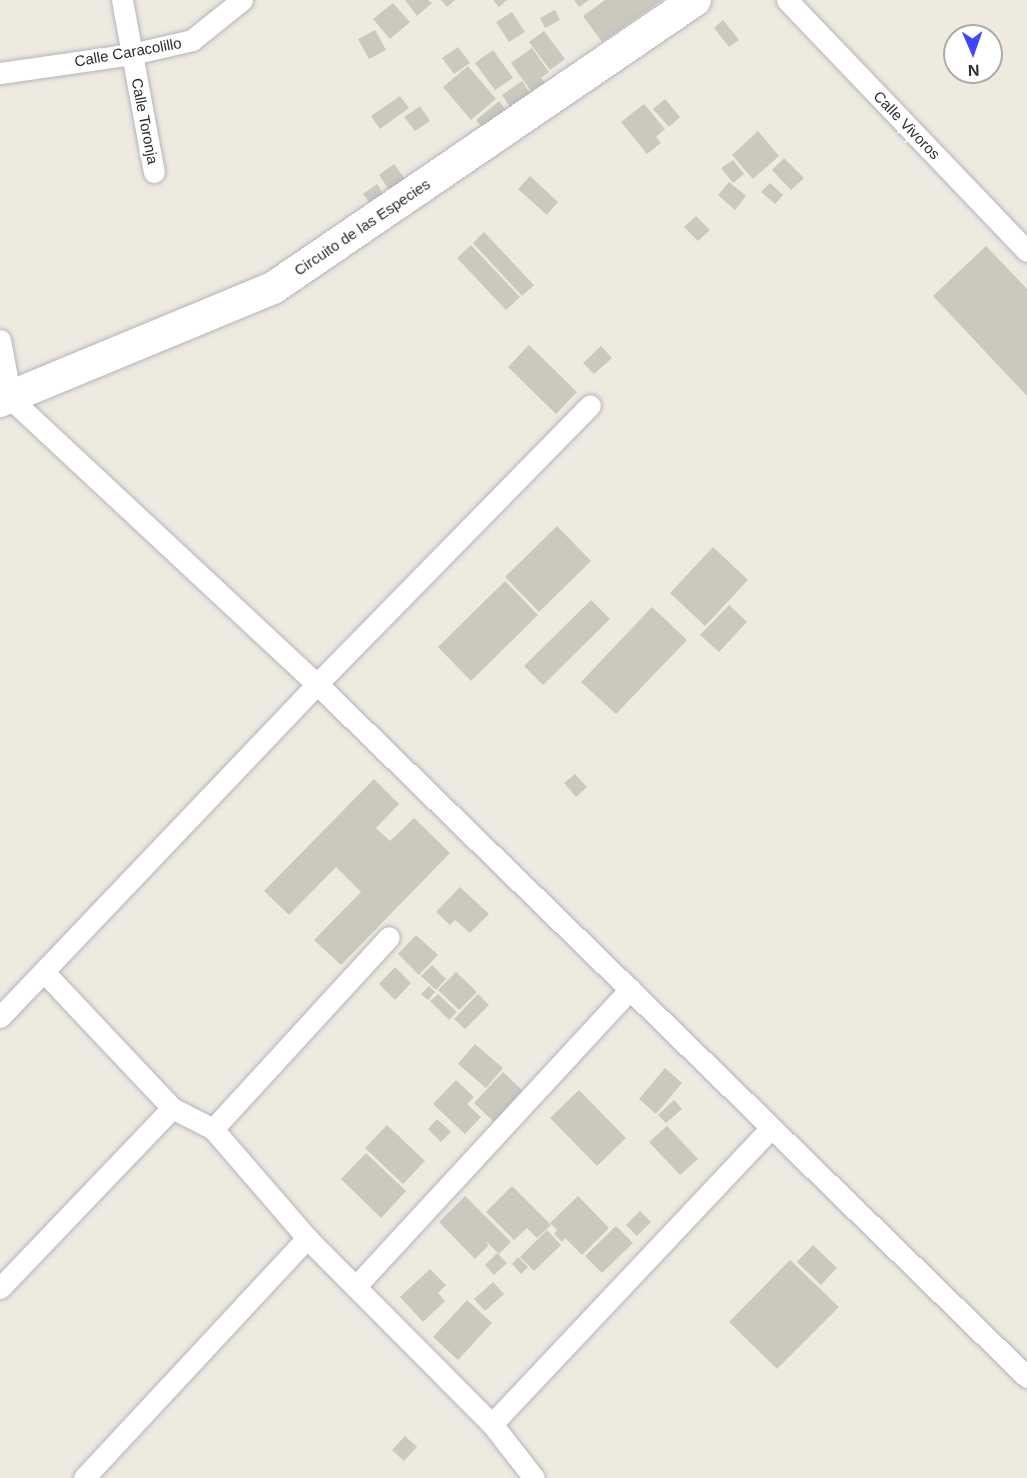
<!DOCTYPE html>
<style>
body{margin:0}
#map{position:relative;width:1027px;height:1478px;overflow:hidden;background:#efeadf;font-family:Arial,sans-serif}
div>[style]{position:absolute}
[style*='--x']{left:calc(var(--x)*1px);top:calc(var(--y)*1px);width:calc(var(--w)*1px);rotate:calc(var(--a)*1deg)}
.building>*{inset:0;background:#cbc8bd}
.roads{filter:drop-shadow(0 0 2px #b3b3c1) drop-shadow(0 0 2px #b3b3c1)}
.street>*{height:21px;margin:-10.5px;padding:0 10.5px;transform-origin:10.5px;border-radius:10.5px;background:#fff}
.secondary>*{height:32px;margin:-16px;padding:0 16px;transform-origin:16px;border-radius:16px;background:#fff}
span{translate:-50% -50%;white-space:nowrap;text-align:center;line-height:1.15;-webkit-text-stroke:6px #fff;paint-order:stroke}
.street-label{font-size:15px;color:#2d2d2d}
.north{position:absolute;left:943px;top:24px;width:60px;height:60px;box-sizing:border-box;background:#fff;border:2px solid #ababab;border-radius:50%;rotate:178deg;font-size:16px;font-weight:700;line-height:24px;text-align:center;color:#2d2d2d}
.north::after{content:'';display:block;margin:auto;width:21px;height:27px;background:#3c47ff;clip-path:polygon(50% 0,100% 100%,50% 72%,0 100%)}
</style>
<div id="map">
<div class="building">
<div style="clip-path:polygon(405px 0,428px 0,432px 3px,417px 16px)"></div>
<div style="clip-path:polygon(441px 0,455px 0,447px 7px)"></div>
<div style="clip-path:polygon(493px 0,507px 0,499px 7px)"></div>
<div style="clip-path:polygon(574px 0,589px 0,579px 7px)"></div>
<div style="clip-path:polygon(605px 0,662px 0,602px 42px,583px 16px)"></div>
<div style="clip-path:polygon(393px 3px,410px 22px,390px 39px,373px 19px)"></div>
<div style="clip-path:polygon(555px 10px,560px 20px,545px 28px,540px 18px)"></div>
<div style="clip-path:polygon(512px 12px,525px 32px,509px 42px,496px 22px)"></div>
<div style="clip-path:polygon(723px 20px,739px 40px,729px 47px,714px 28px)"></div>
<div style="clip-path:polygon(375px 30px,386px 50px,369px 59px,358px 39px)"></div>
<div style="clip-path:polygon(544px 31px,565px 59px,550px 70px,529px 42px)"></div>
<div style="clip-path:polygon(458px 47px,470px 63px,454px 74px,442px 58px)"></div>
<div style="clip-path:polygon(532px 48px,549px 72px,541px 78px,548px 87px,535px 97px,511px 63px)"></div>
<div style="clip-path:polygon(493px 50px,513px 78px,495px 90px,475px 63px)"></div>
<div style="clip-path:polygon(468px 66px,496px 99px,471px 120px,443px 87px)"></div>
<div style="clip-path:polygon(522px 81px,534px 99px,514px 113px,502px 95px)"></div>
<div style="clip-path:polygon(400px 96px,409px 108px,380px 129px,371px 116px)"></div>
<div style="clip-path:polygon(665px 99px,680px 117px,669px 127px,653px 109px)"></div>
<div style="clip-path:polygon(499px 101px,510px 115px,488px 134px,476px 120px)"></div>
<div style="clip-path:polygon(644px 104px,665px 129px,656px 137px,661px 143px,647px 154px,621px 122px)"></div>
<div style="clip-path:polygon(420px 106px,430px 121px,415px 131px,404px 117px)"></div>
<div style="clip-path:polygon(758px 131px,779px 156px,753px 179px,732px 155px)"></div>
<div style="clip-path:polygon(784px 158px,804px 178px,791px 190px,772px 170px)"></div>
<div style="clip-path:polygon(733px 160px,744px 174px,733px 183px,721px 168px)"></div>
<div style="clip-path:polygon(394px 164px,408px 183px,392px 194px,379px 175px)"></div>
<div style="clip-path:polygon(530px 176px,558px 202px,547px 215px,518px 189px)"></div>
<div style="clip-path:polygon(729px 182px,746px 196px,735px 210px,718px 195px)"></div>
<div style="clip-path:polygon(770px 183px,783px 195px,775px 204px,761px 192px)"></div>
<div style="clip-path:polygon(377px 184px,386px 198px,373px 207px,363px 194px)"></div>
<div style="clip-path:polygon(696px 216px,710px 230px,698px 241px,684px 227px)"></div>
<div style="clip-path:polygon(484px 232px,534px 285px,522px 296px,473px 243px)"></div>
<div style="clip-path:polygon(471px 245px,520px 297px,506px 310px,457px 258px)"></div>
<div style="clip-path:polygon(986px 246px,1027px 289px,1027px 396px,933px 296px)"></div>
<div style="clip-path:polygon(529px 345px,577px 392px,556px 414px,508px 367px)"></div>
<div style="clip-path:polygon(601px 346px,612px 358px,594px 374px,583px 363px)"></div>
<div style="clip-path:polygon(557px 526px,591px 561px,539px 612px,505px 577px)"></div>
<div style="clip-path:polygon(713px 547px,748px 580px,705px 626px,670px 593px)"></div>
<div style="clip-path:polygon(505px 581px,538px 615px,471px 681px,438px 647px)"></div>
<div style="clip-path:polygon(591px 600px,610px 619px,543px 685px,524px 666px)"></div>
<div style="clip-path:polygon(729px 605px,747px 622px,719px 652px,700px 635px)"></div>
<div style="clip-path:polygon(652px 607px,687px 640px,616px 714px,581px 682px)"></div>
<div style="clip-path:polygon(575px 774px,587px 787px,576px 797px,564px 783px)"></div>
<div style="clip-path:polygon(374px 779px,399px 804px,376px 828px,390px 841px,414px 818px,450px 853px,341px 965px,314px 940px,361px 892px,336px 867px,289px 915px,264px 891px)"></div>
<div style="clip-path:polygon(460px 887px,489px 914px,470px 933px,455px 920px,450px 925px,436px 912px)"></div>
<div style="clip-path:polygon(416px 935px,438px 955px,419px 975px,398px 954px)"></div>
<div style="clip-path:polygon(432px 965px,446px 979px,436px 990px,421px 976px)"></div>
<div style="clip-path:polygon(395px 967px,411px 983px,395px 1000px,379px 984px)"></div>
<div style="clip-path:polygon(456px 972px,477px 992px,459px 1010px,438px 990px)"></div>
<div style="clip-path:polygon(429px 986px,435px 992px,428px 1000px,421px 994px)"></div>
<div style="clip-path:polygon(438px 994px,457px 1012px,449px 1020px,430px 1001px)"></div>
<div style="clip-path:polygon(478px 994px,489px 1005px,465px 1029px,454px 1019px)"></div>
<div style="clip-path:polygon(475px 1044px,503px 1068px,486px 1088px,458px 1064px)"></div>
<div style="clip-path:polygon(665px 1068px,682px 1083px,656px 1114px,639px 1099px)"></div>
<div style="clip-path:polygon(503px 1072px,523px 1091px,494px 1122px,474px 1103px)"></div>
<div style="clip-path:polygon(456px 1080px,474px 1097px,467px 1104px,481px 1117px,465px 1134px,433px 1104px)"></div>
<div style="clip-path:polygon(579px 1090px,626px 1138px,597px 1166px,550px 1118px)"></div>
<div style="clip-path:polygon(674px 1100px,682px 1109px,666px 1123px,658px 1115px)"></div>
<div style="clip-path:polygon(437px 1119px,451px 1132px,441px 1142px,428px 1129px)"></div>
<div style="clip-path:polygon(387px 1125px,425px 1161px,403px 1184px,365px 1148px)"></div>
<div style="clip-path:polygon(667px 1126px,698px 1159px,680px 1175px,649px 1142px)"></div>
<div style="clip-path:polygon(366px 1153px,406px 1191px,381px 1218px,341px 1179px)"></div>
<div style="clip-path:polygon(512px 1186px,551px 1225px,537px 1238px,527px 1228px,514px 1240px,486px 1212px)"></div>
<div style="clip-path:polygon(465px 1196px,511px 1242px,499px 1254px,487px 1242px,488px 1246px,475px 1259px,439px 1222px)"></div>
<div style="clip-path:polygon(578px 1196px,609px 1228px,582px 1255px,565px 1238px,562px 1242px,554px 1234px,557px 1230px,550px 1223px)"></div>
<div style="clip-path:polygon(640px 1211px,651px 1222px,637px 1236px,626px 1225px)"></div>
<div style="clip-path:polygon(616px 1226px,633px 1243px,602px 1273px,585px 1256px)"></div>
<div style="clip-path:polygon(547px 1230px,561px 1245px,534px 1271px,520px 1257px)"></div>
<div style="clip-path:polygon(813px 1245px,837px 1268px,821px 1285px,797px 1262px)"></div>
<div style="clip-path:polygon(497px 1253px,507px 1263px,494px 1275px,485px 1265px)"></div>
<div style="clip-path:polygon(518px 1257px,528px 1267px,521px 1274px,512px 1264px)"></div>
<div style="clip-path:polygon(790px 1260px,839px 1307px,777px 1369px,729px 1322px)"></div>
<div style="clip-path:polygon(430px 1269px,446px 1285px,438px 1293px,445px 1301px,423px 1322px,400px 1297px)"></div>
<div style="clip-path:polygon(493px 1282px,504px 1294px,485px 1311px,474px 1299px)"></div>
<div style="clip-path:polygon(467px 1300px,492px 1323px,458px 1360px,433px 1337px)"></div>
<div style="clip-path:polygon(405px 1436px,417px 1447px,404px 1461px,392px 1450px)"></div>
</div>
<div class="roads">
<div class="street">
<div style="--x:122;--y:0;--w:175;--a:79.5"></div>
<div style="--x:787;--y:0;--w:347;--a:46.3"></div>
<div style="--x:0;--y:73;--w:133;--a:-8.2"></div>
<div style="--x:132;--y:54;--w:62;--a:-13.1"></div>
<div style="--x:192;--y:40;--w:64;--a:-38.7"></div>
<div style="--x:0;--y:340;--w:60;--a:79.4"></div>
<div style="--x:11;--y:399;--w:418;--a:43"></div>
<div style="--x:317;--y:684;--w:992;--a:44.31"></div>
<div style="--x:44;--y:972;--w:187;--a:46.7"></div>
<div style="--x:172;--y:1108;--w:46;--a:27.1"></div>
<div style="--x:213;--y:1129;--w:144;--a:49.2"></div>
<div style="--x:307;--y:1238;--w:262;--a:45.2"></div>
<div style="--x:492;--y:1424;--w:68;--a:52.1"></div>
<div style="--x:0;--y:1017;--w:460;--a:-46.4"></div>
<div style="--x:317;--y:684;--w:390;--a:-45.6"></div>
<div style="--x:213;--y:1129;--w:260;--a:-47.5"></div>
<div style="--x:357;--y:1285;--w:403;--a:-47.3"></div>
<div style="--x:0;--y:1288;--w:249;--a:-46.3"></div>
<div style="--x:492;--y:1424;--w:407;--a:-46.7"></div>
<div style="--x:84;--y:1478;--w:328;--a:-47.1"></div>
</div>
<div class="secondary">
<div style="--x:0;--y:401;--w:295;--a:-22.5"></div>
<div style="--x:273;--y:288;--w:511;--a:-34.31"></div>
</div>
</div>
<div class="street-label">
<span style="left:128px;top:52px;rotate:-10deg">Calle Caracolillo</span>
<span style="left:145px;top:121px;rotate:79deg">Calle Toronja</span>
<span style="left:907px;top:125px;rotate:46deg">Calle Vivoros</span>
<span style="left:362px;top:227px;rotate:-34deg">Circuito de las Especies</span>
</div>
<div class="north">N</div>
</div>
